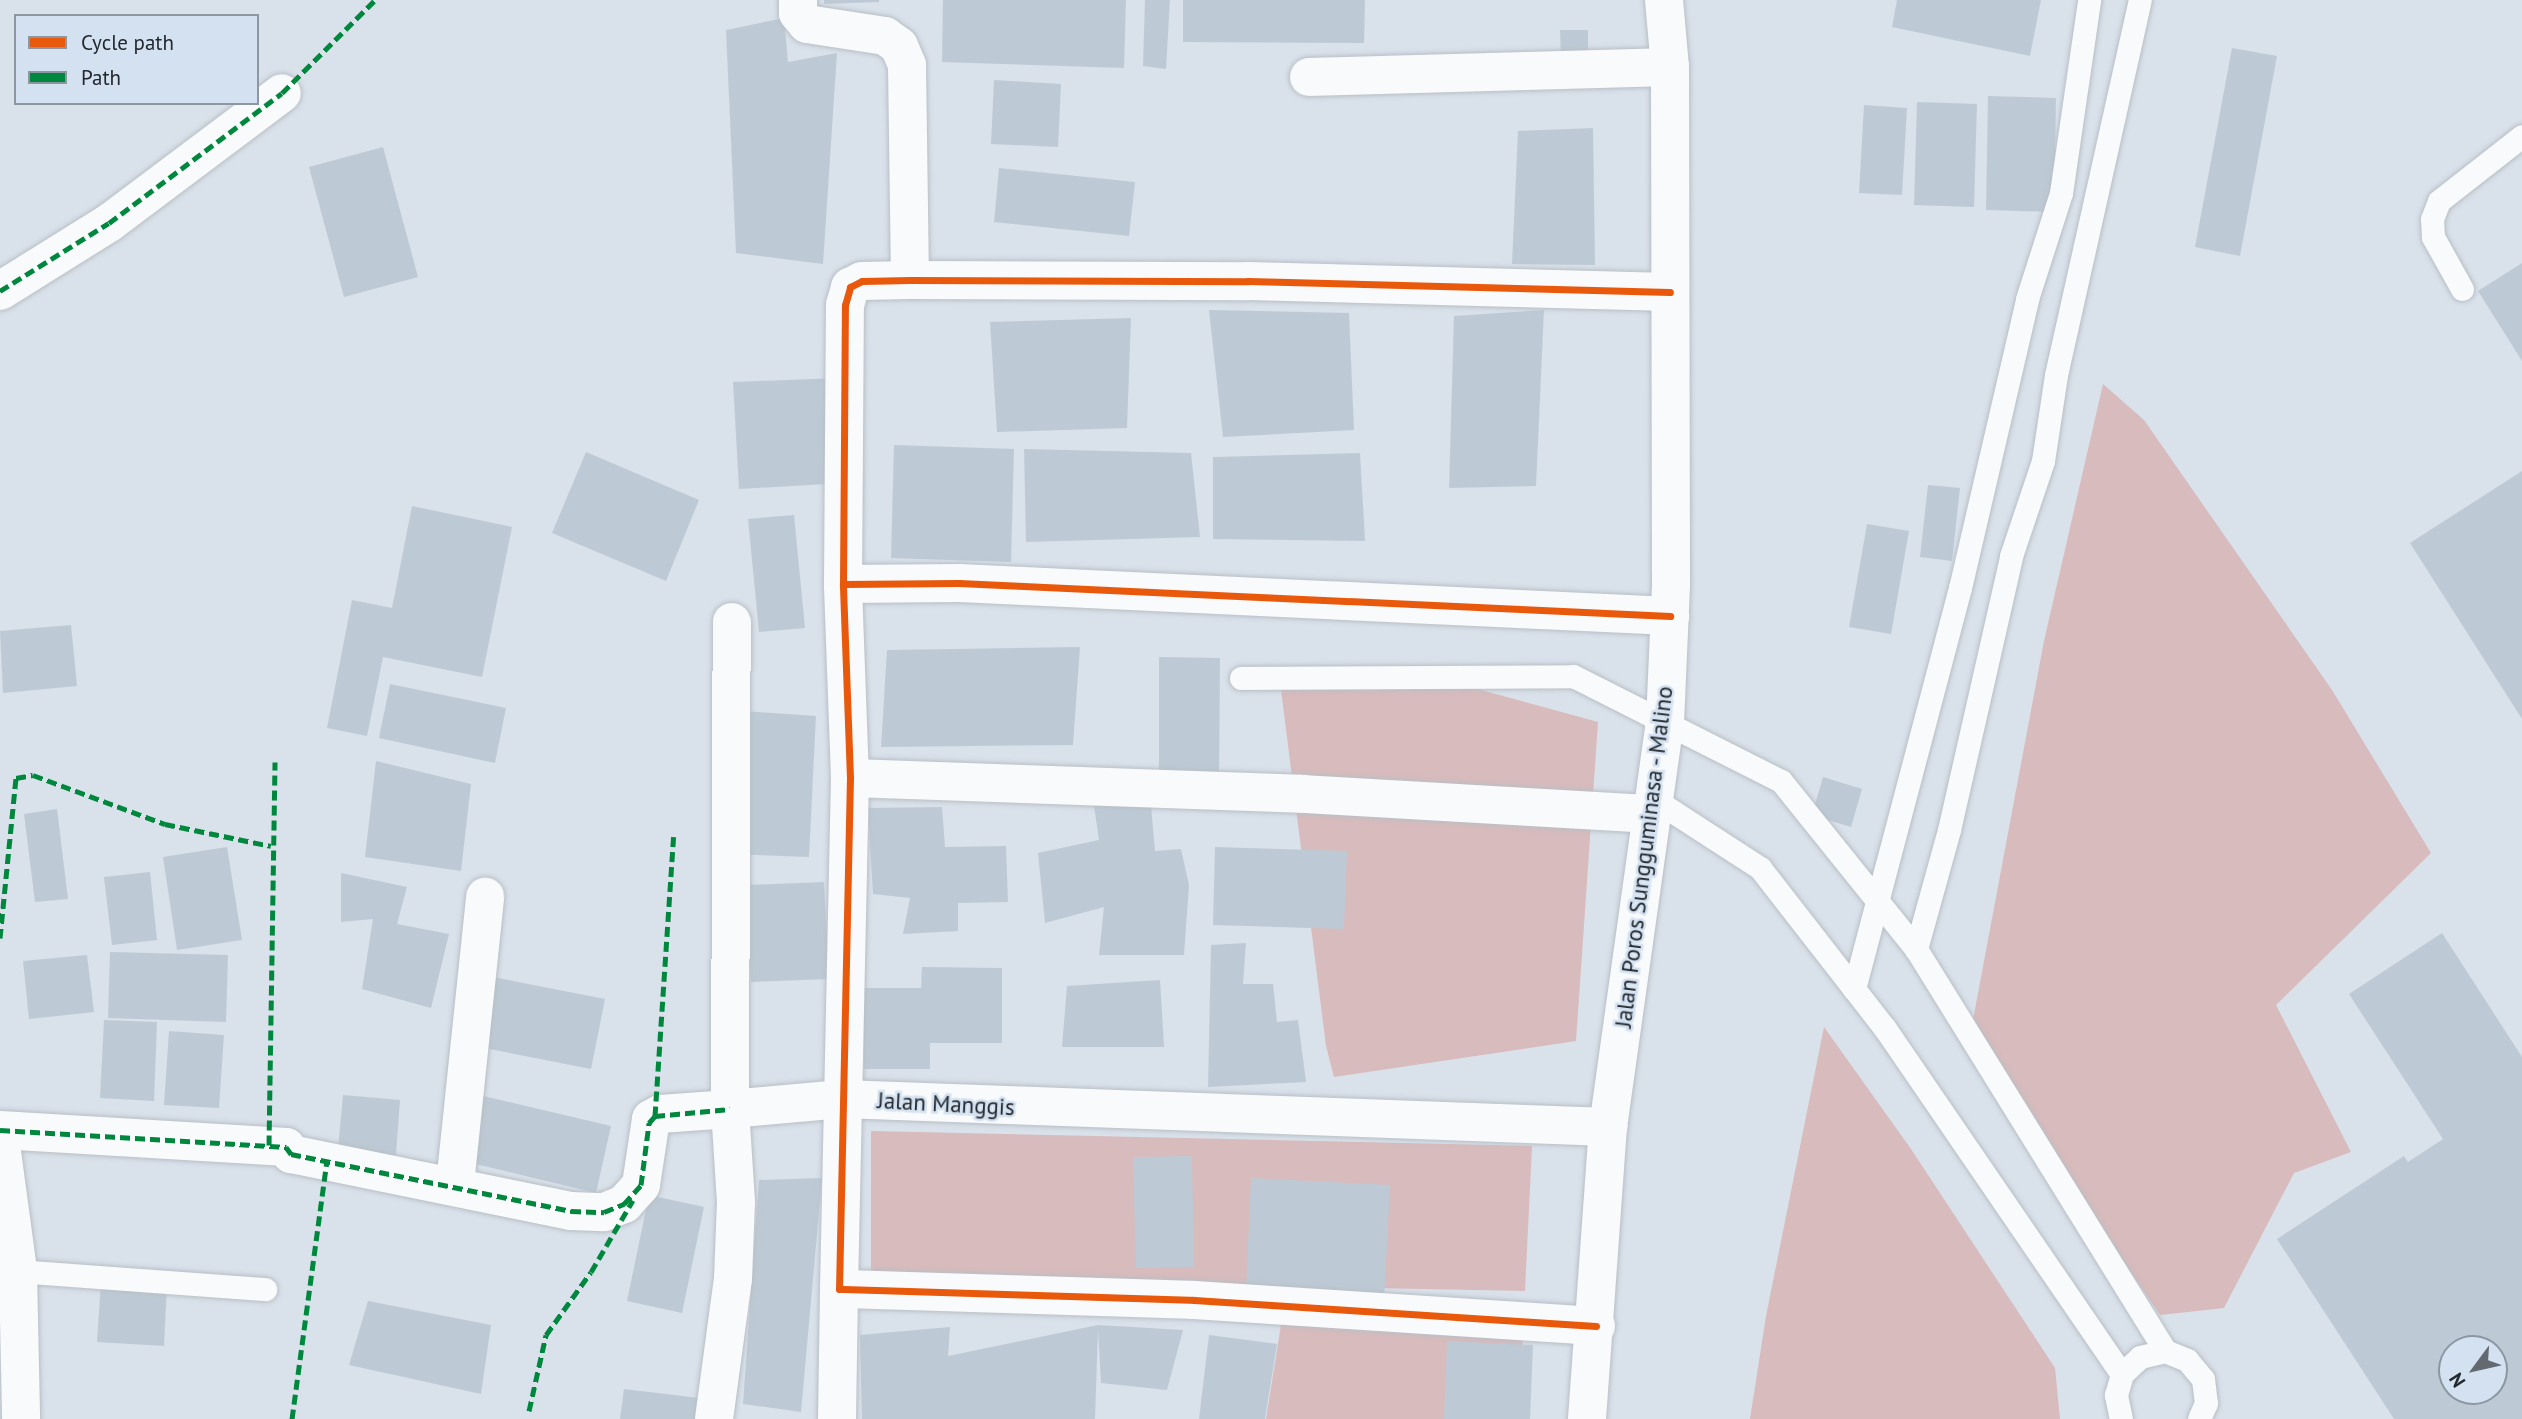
<!DOCTYPE html>
<style>
body{margin:0}
#map{position:relative;width:2522px;height:1419px;overflow:hidden;background:#d9e1ea;font-family:"PT Sans",sans-serif}
div>[style]{position:absolute}
[style*='--x']{left:calc(var(--x)*1px);top:calc(var(--y)*1px);width:calc(var(--w)*1px);rotate:calc(var(--a)*1deg)}
.green>*{inset:0;background:#d8bbbc}
.building>*{inset:0;background:#bdcad5}
.roads{filter:drop-shadow(0 0 2px #b8bfc5) drop-shadow(0 0 2px #b8bfc5)}
.service>*{height:23px;margin:-11.5px;padding:0 11.5px;transform-origin:11.5px;border-radius:11.5px;background:#f9fafc}
.minor>*{height:38px;margin:-19px;padding:0 19px;transform-origin:19px;border-radius:19px;background:#f9fafc}
.primary>*{height:38px;margin:-19px;padding:0 19px;transform-origin:19px;border-radius:19px;background:#f9fafc}
.quiet>*{height:5px;margin-top:-2.5px;transform-origin:0;background:repeating-linear-gradient(90deg,#00873e 0 10px,transparent 0 15px)}
.cycleway>*{height:7px;margin:-3.5px;padding:0 3.5px;transform-origin:3.5px;border-radius:3.5px;background:#e8590c}
span{translate:-50% -50%;white-space:nowrap;text-align:center;line-height:1.15;-webkit-text-stroke:5px #d3e1f0;paint-order:stroke}
.street-label{font-size:23px;color:#23282e}
.legend{position:absolute;left:14px;top:14px;width:245px;height:91px;box-sizing:border-box;background:#d3e1f0;border:2px solid #8d97a2;margin:0;padding:9px 12px;list-style:none;font-size:21px;color:#23282e}
.legend li{display:flex;align-items:center;gap:14px;height:35px}
.legend b{width:35px;border:2px solid #8d97a2}
.north{position:absolute;left:2438px;top:1335px;width:70px;height:70px;box-sizing:border-box;background:#d3e1f0;border:2px solid #8d97a2;border-radius:50%;rotate:237deg;font-size:19px;font-weight:700;line-height:28px;text-align:center;color:#23282e}
.north::after{content:'';display:block;margin:auto;width:24px;height:32px;background:#636970;clip-path:polygon(50% 0,100% 100%,50% 72%,0 100%)}
</style>
<div id="map">
<div class="green">
<div style="clip-path:polygon(2103px 384px,2144px 420px,2332px 690px,2431px 853px,2276px 1005px,2351px 1152px,2294px 1173px,2224px 1308px,2160px 1315px,1970px 1036px,2044px 641px)"></div>
<div style="clip-path:polygon(1278px 666px,1441px 679px,1598px 722px,1576px 1041px,1334px 1077px,1326px 1046px)"></div>
<div style="clip-path:polygon(1824px 1027px,1911px 1149px,2055px 1368px,2060px 1419px,1750px 1419px,1766px 1316px)"></div>
<div style="clip-path:polygon(871px 1131px,1532px 1146px,1525px 1291px,871px 1278px)"></div>
<div style="clip-path:polygon(1281px 1325px,1523px 1335px,1517px 1419px,1266px 1419px)"></div>
</div>
<div class="building">
<div style="clip-path:polygon(824px 0,879px 0,879px 2px,824px 4px)"></div>
<div style="clip-path:polygon(943px 0,1126px 0,1124px 68px,942px 62px)"></div>
<div style="clip-path:polygon(1145px 0,1170px 0,1166px 69px,1143px 66px)"></div>
<div style="clip-path:polygon(1183px 0,1365px 0,1364px 43px,1183px 42px)"></div>
<div style="clip-path:polygon(1897px 0,2041px 0,2030px 56px,1892px 27px)"></div>
<div style="clip-path:polygon(784px 18px,788px 62px,837px 53px,823px 264px,736px 253px,726px 30px)"></div>
<div style="clip-path:polygon(1560px 30px,1588px 30px,1588px 59px,1561px 57px)"></div>
<div style="clip-path:polygon(2232px 48px,2277px 56px,2240px 256px,2195px 247px)"></div>
<div style="clip-path:polygon(994px 80px,1061px 84px,1058px 147px,991px 144px)"></div>
<div style="clip-path:polygon(1988px 96px,2056px 98px,2054px 212px,1986px 210px)"></div>
<div style="clip-path:polygon(1917px 102px,1977px 104px,1974px 207px,1914px 205px)"></div>
<div style="clip-path:polygon(1864px 105px,1907px 108px,1902px 195px,1859px 193px)"></div>
<div style="clip-path:polygon(1593px 128px,1595px 265px,1512px 264px,1518px 131px)"></div>
<div style="clip-path:polygon(383px 147px,418px 277px,344px 297px,309px 167px)"></div>
<div style="clip-path:polygon(999px 168px,1135px 182px,1129px 236px,994px 222px)"></div>
<div style="clip-path:polygon(2522px 263px,2522px 361px,2478px 291px)"></div>
<div style="clip-path:polygon(1209px 310px,1349px 313px,1354px 430px,1223px 437px)"></div>
<div style="clip-path:polygon(1544px 310px,1536px 486px,1449px 488px,1454px 316px)"></div>
<div style="clip-path:polygon(1131px 318px,1127px 428px,997px 432px,990px 322px)"></div>
<div style="clip-path:polygon(838px 378px,827px 484px,739px 489px,733px 382px)"></div>
<div style="clip-path:polygon(894px 445px,1014px 449px,1011px 562px,891px 558px)"></div>
<div style="clip-path:polygon(1024px 449px,1191px 453px,1200px 537px,1026px 542px)"></div>
<div style="clip-path:polygon(586px 452px,699px 500px,666px 581px,552px 533px)"></div>
<div style="clip-path:polygon(1360px 453px,1365px 541px,1213px 539px,1213px 457px)"></div>
<div style="clip-path:polygon(2522px 471px,2522px 719px,2410px 543px)"></div>
<div style="clip-path:polygon(1928px 485px,1960px 488px,1952px 561px,1920px 557px)"></div>
<div style="clip-path:polygon(412px 506px,512px 527px,482px 677px,383px 657px,367px 736px,327px 728px,352px 600px,392px 608px)"></div>
<div style="clip-path:polygon(794px 515px,805px 628px,759px 632px,748px 519px)"></div>
<div style="clip-path:polygon(1867px 524px,1909px 531px,1891px 634px,1849px 627px)"></div>
<div style="clip-path:polygon(71px 625px,77px 686px,3px 693px,0 631px)"></div>
<div style="clip-path:polygon(1080px 647px,1073px 745px,881px 747px,887px 650px)"></div>
<div style="clip-path:polygon(1159px 657px,1220px 658px,1219px 775px,1159px 775px)"></div>
<div style="clip-path:polygon(390px 684px,506px 708px,495px 763px,379px 738px)"></div>
<div style="clip-path:polygon(743px 711px,816px 716px,809px 857px,732px 854px)"></div>
<div style="clip-path:polygon(376px 761px,471px 784px,461px 871px,365px 857px)"></div>
<div style="clip-path:polygon(1823px 777px,1862px 789px,1851px 827px,1812px 815px)"></div>
<div style="clip-path:polygon(1151px 805px,1155px 851px,1181px 849px,1189px 885px,1184px 955px,1099px 955px,1104px 907px,1045px 923px,1038px 853px,1099px 840px,1094px 806px)"></div>
<div style="clip-path:polygon(942px 807px,945px 847px,1006px 846px,1008px 902px,958px 903px,958px 931px,903px 934px,910px 898px,873px 894px,868px 808px)"></div>
<div style="clip-path:polygon(57px 809px,68px 899px,35px 902px,24px 814px)"></div>
<div style="clip-path:polygon(227px 847px,242px 940px,177px 950px,163px 857px)"></div>
<div style="clip-path:polygon(1215px 847px,1347px 851px,1344px 929px,1213px 925px)"></div>
<div style="clip-path:polygon(150px 872px,157px 940px,112px 945px,104px 877px)"></div>
<div style="clip-path:polygon(341px 873px,407px 887px,397px 924px,449px 934px,431px 1008px,362px 989px,373px 919px,341px 922px)"></div>
<div style="clip-path:polygon(824px 882px,829px 979px,751px 982px,747px 885px)"></div>
<div style="clip-path:polygon(evenodd,2442px 933px,2522px 1057px,2522px 1419px,2394px 1419px,2277px 1239px,2404px 1156px,2408px 1162px,2443px 1139px,2349px 994px,2442px 933px,2452px 1349px,2494px 1349px,2494px 1391px,2452px 1391px,2452px 1349px)"></div>
<div style="clip-path:polygon(1246px 943px,1243px 984px,1273px 984px,1277px 1022px,1298px 1020px,1306px 1082px,1208px 1087px,1211px 945px)"></div>
<div style="clip-path:polygon(110px 952px,228px 955px,226px 1022px,108px 1018px)"></div>
<div style="clip-path:polygon(87px 955px,94px 1012px,29px 1019px,23px 961px)"></div>
<div style="clip-path:polygon(922px 967px,1002px 968px,1002px 1043px,930px 1043px,930px 1069px,864px 1069px,863px 988px,921px 988px)"></div>
<div style="clip-path:polygon(488px 976px,605px 999px,591px 1069px,474px 1046px)"></div>
<div style="clip-path:polygon(1160px 980px,1164px 1047px,1062px 1047px,1067px 986px)"></div>
<div style="clip-path:polygon(104px 1020px,157px 1022px,154px 1101px,100px 1098px)"></div>
<div style="clip-path:polygon(169px 1031px,224px 1035px,219px 1108px,164px 1105px)"></div>
<div style="clip-path:polygon(343px 1095px,400px 1100px,396px 1155px,338px 1149px)"></div>
<div style="clip-path:polygon(483px 1096px,611px 1126px,596px 1193px,467px 1162px)"></div>
<div style="clip-path:polygon(1192px 1156px,1194px 1267px,1136px 1268px,1133px 1157px)"></div>
<div style="clip-path:polygon(822px 1178px,801px 1412px,743px 1404px,759px 1180px)"></div>
<div style="clip-path:polygon(1251px 1178px,1390px 1185px,1384px 1301px,1246px 1293px)"></div>
<div style="clip-path:polygon(649px 1195px,704px 1207px,682px 1313px,627px 1301px)"></div>
<div style="clip-path:polygon(101px 1280px,167px 1284px,164px 1346px,97px 1342px)"></div>
<div style="clip-path:polygon(368px 1301px,491px 1325px,481px 1394px,349px 1365px)"></div>
<div style="clip-path:polygon(1098px 1325px,1183px 1330px,1167px 1390px,1101px 1383px,1098px 1329px,1095px 1419px,862px 1419px,860px 1335px,950px 1327px,948px 1356px)"></div>
<div style="clip-path:polygon(1209px 1335px,1277px 1344px,1265px 1419px,1199px 1419px)"></div>
<div style="clip-path:polygon(1447px 1341px,1533px 1345px,1530px 1419px,1444px 1419px)"></div>
<div style="clip-path:polygon(624px 1389px,699px 1398px,696px 1419px,620px 1419px)"></div>
</div>
<div class="roads">
<div class="service">
<div style="--x:2462;--y:289;--w:60;--a:-119.1"></div>
<div style="--x:2433;--y:237;--w:18;--a:-93"></div>
<div style="--x:2432;--y:219;--w:19;--a:-69"></div>
<div style="--x:2439;--y:201;--w:105;--a:-38.1"></div>
<div style="--x:1241;--y:678;--w:332;--a:-0.3"></div>
<div style="--x:1573;--y:676;--w:233;--a:26.8"></div>
<div style="--x:1781;--y:781;--w:216;--a:51.2"></div>
<div style="--x:1916;--y:949;--w:473;--a:58.2"></div>
<div style="--x:1652;--y:798;--w:129;--a:32.9"></div>
<div style="--x:1760;--y:868;--w:202;--a:52.1"></div>
<div style="--x:1884;--y:1027;--w:421;--a:55.6"></div>
<div style="--x:1916;--y:949;--w:123;--a:-74.5"></div>
<div style="--x:1949;--y:830;--w:281;--a:-77.2"></div>
<div style="--x:2011;--y:556;--w:100;--a:-71.4"></div>
<div style="--x:2043;--y:461;--w:87;--a:-81.4"></div>
<div style="--x:2056;--y:375;--w:384;--a:-77.4"></div>
<div style="--x:1854;--y:989;--w:415;--a:-75.2"></div>
<div style="--x:1960;--y:588;--w:297;--a:-76.9"></div>
<div style="--x:2027;--y:299;--w:111;--a:-72.2"></div>
<div style="--x:2061;--y:193;--w:195;--a:-81.7"></div>
<div style="--x:18;--y:1271;--w:248;--a:4.2"></div>
<div style="--x:2121;--y:1419;--w:25;--a:-102"></div>
<div style="--x:2116;--y:1395;--w:22;--a:-74"></div>
<div style="--x:2122;--y:1374;--w:25;--a:-43"></div>
<div style="--x:2140;--y:1357;--w:26;--a:-13"></div>
<div style="--x:2165;--y:1351;--w:24;--a:22"></div>
<div style="--x:2187;--y:1360;--w:25;--a:50"></div>
<div style="--x:2203;--y:1379;--w:24;--a:83"></div>
<div style="--x:2206;--y:1403;--w:17;--a:114"></div>
</div>
<div class="minor">
<div style="--x:798;--y:0;--w:13;--a:90"></div>
<div style="--x:798;--y:13;--w:14;--a:51"></div>
<div style="--x:807;--y:24;--w:79;--a:8.7"></div>
<div style="--x:885;--y:36;--w:17;--a:36"></div>
<div style="--x:899;--y:46;--w:21;--a:67"></div>
<div style="--x:907;--y:65;--w:215;--a:89.2"></div>
<div style="--x:1309;--y:77;--w:361;--a:-1.6"></div>
<div style="--x:0;--y:291;--w:128;--a:-32"></div>
<div style="--x:109;--y:223;--w:216;--a:-36.9"></div>
<div style="--x:843;--y:584;--w:116;--a:-0.5"></div>
<div style="--x:959;--y:583;--w:712;--a:2.66"></div>
<div style="--x:850;--y:778;--w:453;--a:2"></div>
<div style="--x:1303;--y:794;--w:348;--a:3.3"></div>
<div style="--x:0;--y:1130;--w:287;--a:3.4"></div>
<div style="--x:286;--y:1147;--w:9;--a:54"></div>
<div style="--x:291;--y:1154;--w:286;--a:11.5"></div>
<div style="--x:571;--y:1211;--w:33;--a:2"></div>
<div style="--x:604;--y:1212;--w:22;--a:-22"></div>
<div style="--x:624;--y:1204;--w:25;--a:-48"></div>
<div style="--x:641;--y:1185;--w:67;--a:-81.4"></div>
<div style="--x:651;--y:1119;--w:10;--a:-29"></div>
<div style="--x:660;--y:1114;--w:70;--a:-4.1"></div>
<div style="--x:730;--y:1109;--w:487;--a:-89.8"></div>
<div style="--x:0;--y:1137;--w:135;--a:82.3"></div>
<div style="--x:18;--y:1271;--w:148;--a:88.8"></div>
<div style="--x:455;--y:1184;--w:289;--a:-84"></div>
<div style="--x:1596;--y:1326;--w:403;--a:-176.3"></div>
<div style="--x:1194;--y:1300;--w:355;--a:-178.2"></div>
<div style="--x:839;--y:1289;--w:511;--a:-88.77"></div>
<div style="--x:850;--y:778;--w:194;--a:-92.1"></div>
<div style="--x:843;--y:584;--w:279;--a:-89.6"></div>
<div style="--x:845;--y:305;--w:19;--a:-74"></div>
<div style="--x:850;--y:287;--w:13;--a:-27"></div>
<div style="--x:862;--y:281;--w:48;--a:-1.2"></div>
<div style="--x:910;--y:280;--w:338;--a:0.2"></div>
<div style="--x:1248;--y:281;--w:422;--a:1.5"></div>
<div style="--x:714;--y:1419;--w:141;--a:-82.3"></div>
<div style="--x:733;--y:1279;--w:77;--a:-87.8"></div>
<div style="--x:736;--y:1202;--w:93;--a:-93.7"></div>
<div style="--x:730;--y:1109;--w:112;--a:-5.1"></div>
<div style="--x:842;--y:1099;--w:767;--a:2.09"></div>
<div style="--x:837;--y:1419;--w:130;--a:-89.1"></div>
</div>
<div class="primary">
<div style="--x:1587;--y:1419;--w:293;--a:-85.9"></div>
<div style="--x:1608;--y:1127;--w:408;--a:-82"></div>
<div style="--x:1665;--y:723;--w:139;--a:-87.5"></div>
<div style="--x:1671;--y:584;--w:517;--a:-90.11"></div>
<div style="--x:1670;--y:67;--w:67;--a:-95.1"></div>
</div>
</div>
<div class="quiet">
<div style="--x:0;--y:291;--w:128;--a:-32"></div>
<div style="--x:109;--y:223;--w:216;--a:-36.9"></div>
<div style="--x:282;--y:93;--w:132;--a:-45"></div>
<div style="--x:0;--y:938;--w:161;--a:-84.3"></div>
<div style="--x:16;--y:778;--w:17;--a:-10"></div>
<div style="--x:33;--y:775;--w:141;--a:20.4"></div>
<div style="--x:165;--y:824;--w:108;--a:11.7"></div>
<div style="--x:655;--y:1116;--w:285;--a:-86.2"></div>
<div style="--x:0;--y:1130;--w:287;--a:3.4"></div>
<div style="--x:286;--y:1147;--w:9;--a:54"></div>
<div style="--x:291;--y:1154;--w:286;--a:11.5"></div>
<div style="--x:571;--y:1211;--w:33;--a:2"></div>
<div style="--x:604;--y:1212;--w:22;--a:-22"></div>
<div style="--x:624;--y:1204;--w:25;--a:-48"></div>
<div style="--x:641;--y:1185;--w:63;--a:-82.6"></div>
<div style="--x:649;--y:1123;--w:9;--a:-49"></div>
<div style="--x:655;--y:1116;--w:75;--a:-5.3"></div>
<div style="--x:269;--y:1145;--w:383;--a:-89.1"></div>
<div style="--x:529;--y:1411;--w:78;--a:-77.4"></div>
<div style="--x:546;--y:1335;--w:77;--a:-54.5"></div>
<div style="--x:591;--y:1272;--w:83;--a:-59.7"></div>
<div style="--x:292;--y:1419;--w:261;--a:-82.3"></div>
</div>
<div class="cycleway">
<div style="--x:843;--y:584;--w:116;--a:-0.5"></div>
<div style="--x:959;--y:583;--w:712;--a:2.66"></div>
<div style="--x:1596;--y:1326;--w:403;--a:-176.3"></div>
<div style="--x:1194;--y:1300;--w:355;--a:-178.2"></div>
<div style="--x:839;--y:1289;--w:511;--a:-88.77"></div>
<div style="--x:850;--y:778;--w:194;--a:-92.1"></div>
<div style="--x:843;--y:584;--w:279;--a:-89.6"></div>
<div style="--x:845;--y:305;--w:19;--a:-74"></div>
<div style="--x:850;--y:287;--w:13;--a:-27"></div>
<div style="--x:862;--y:281;--w:48;--a:-1.2"></div>
<div style="--x:910;--y:280;--w:338;--a:0.2"></div>
<div style="--x:1248;--y:281;--w:422;--a:1.5"></div>
</div>
<div class="street-label">
<span style="left:1644px;top:857px;rotate:-83deg">Jalan Poros Sungguminasa - Malino</span>
<span style="left:946px;top:1104px;rotate:3deg">Jalan Manggis</span>
</div>
<ul class="legend">
<li><b style="height:9px;background:#e8590c"></b>Cycle path</li>
<li><b style="height:9px;background:#00873e"></b>Path</li>
</ul>
<div class="north">N</div>
</div>
